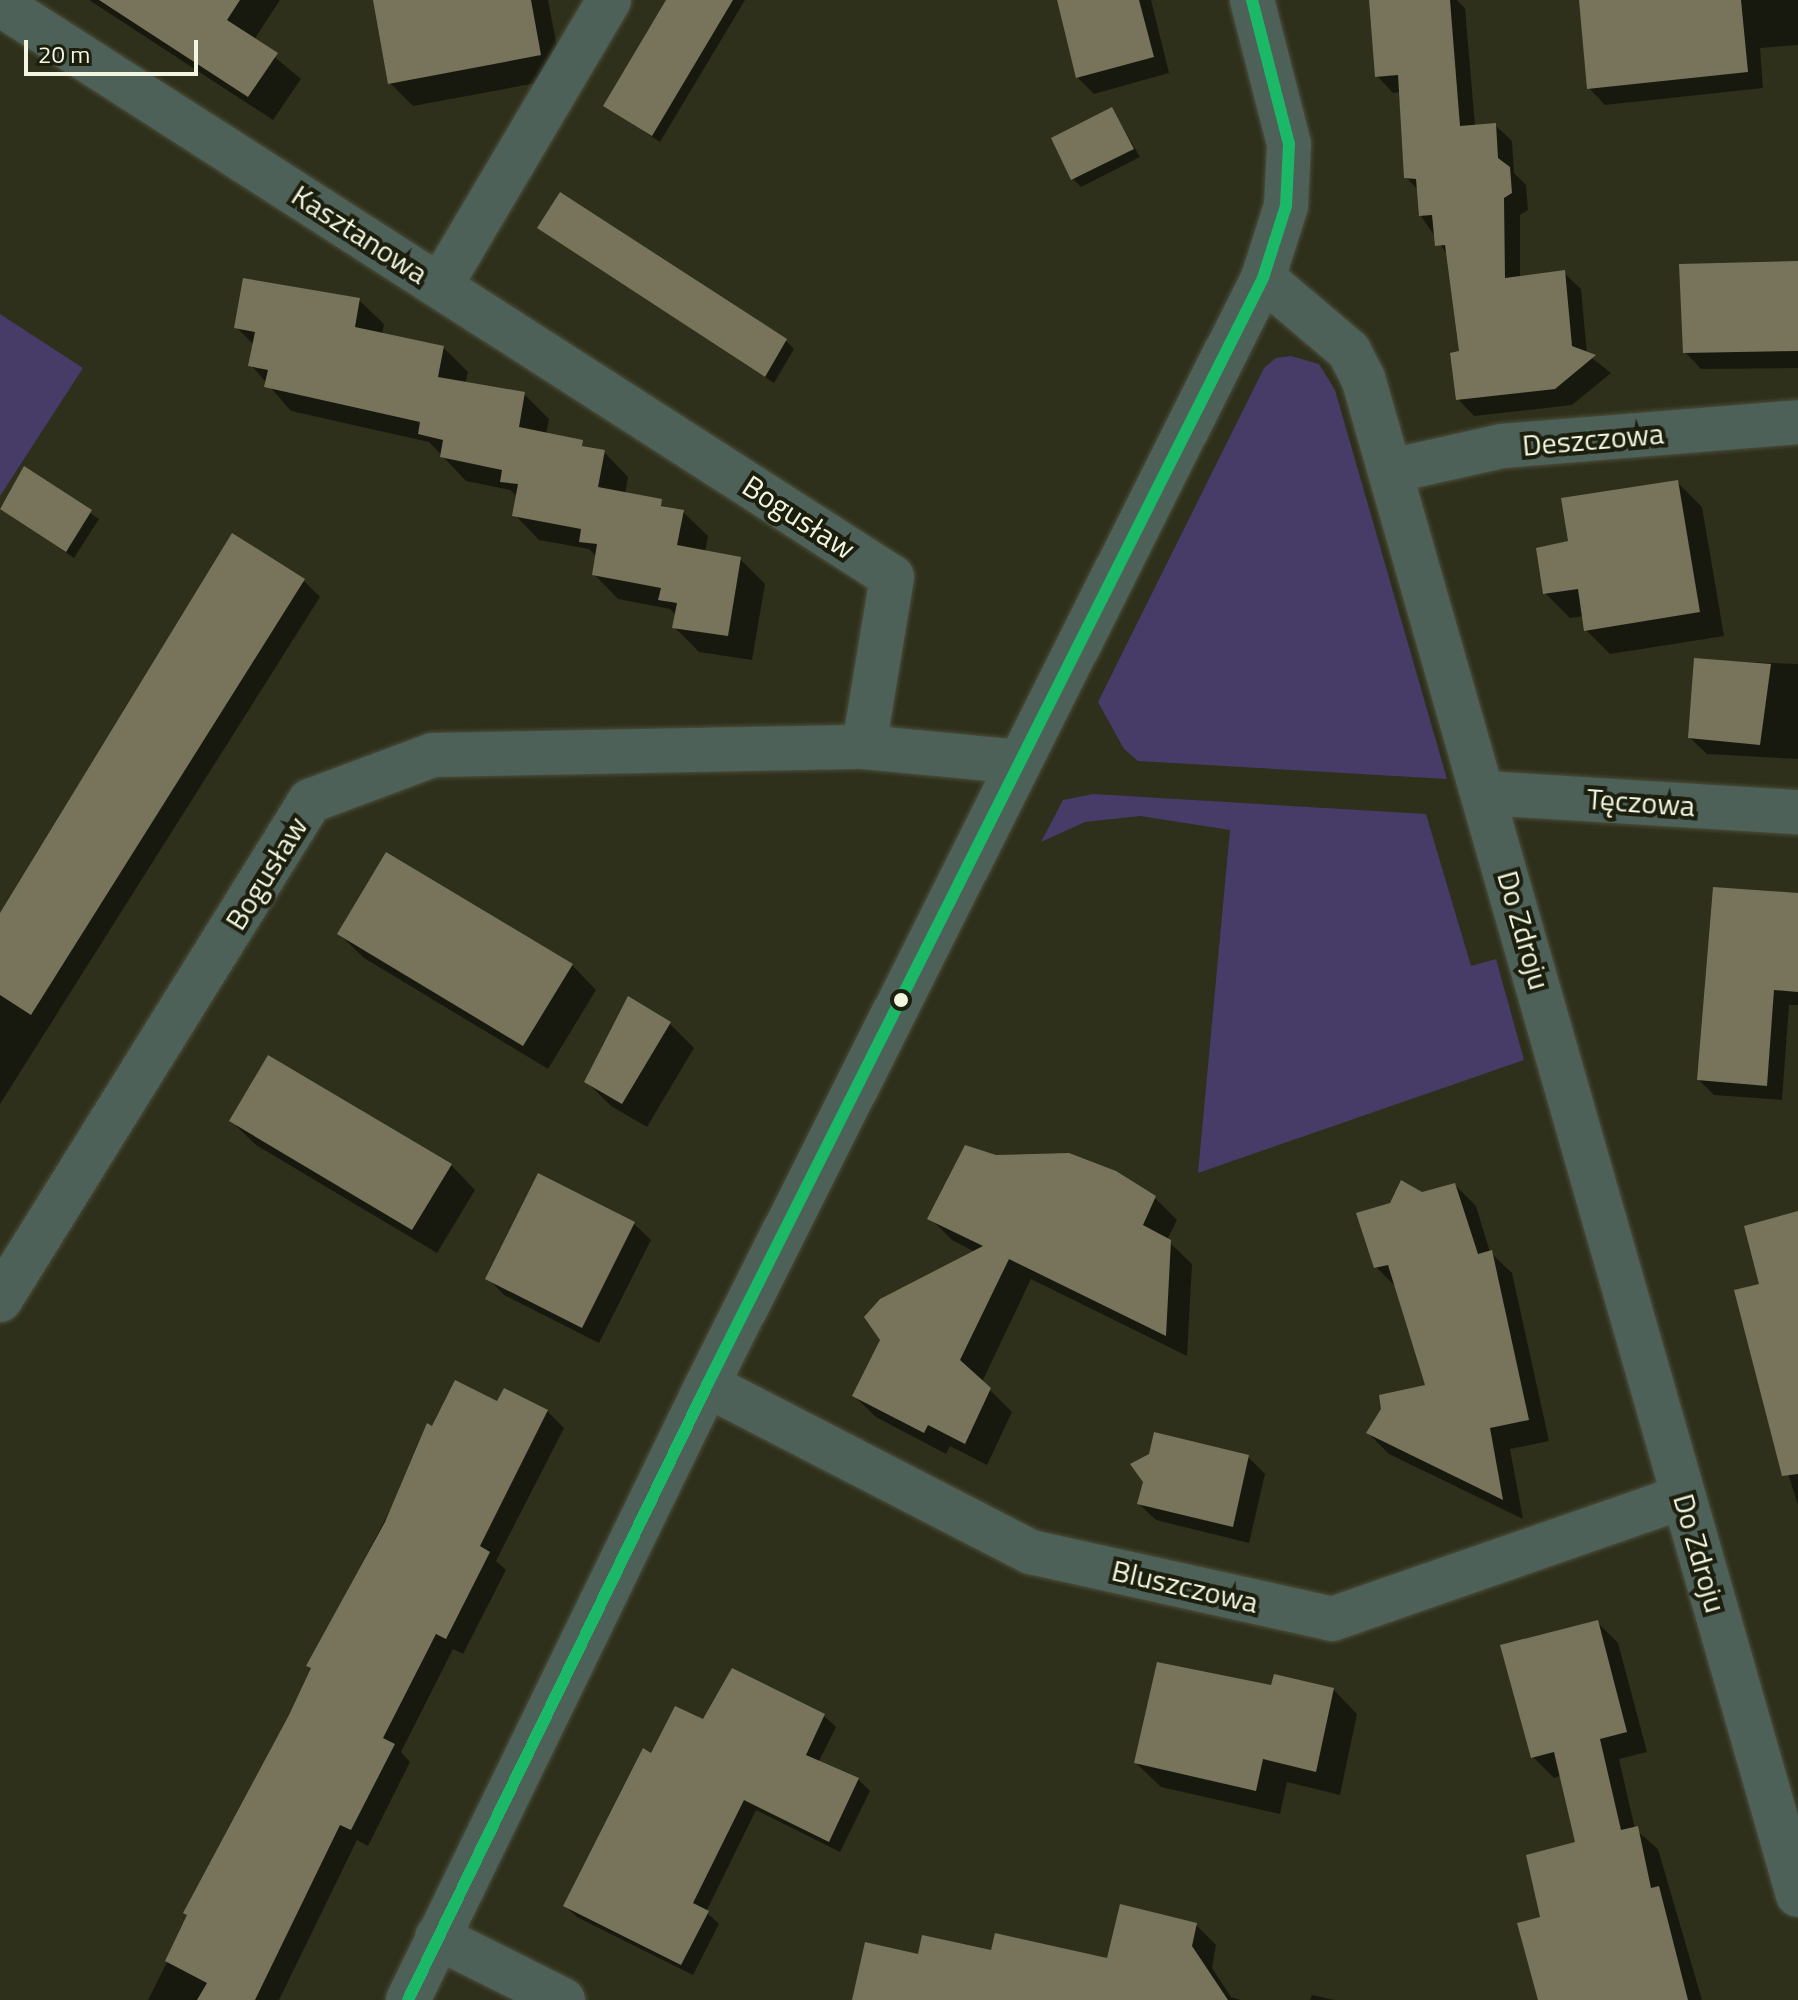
<!DOCTYPE html>
<meta charset="utf-8">
<style>
body{margin:0}
#map{position:relative;width:1798px;height:2000px;overflow:hidden;background:#2e301b;font-family:"Titillium Web",sans-serif}
div>[style]{position:absolute}
[style*='--x']{left:calc(var(--x)*1px);top:calc(var(--y)*1px);width:calc(var(--w)*1px);rotate:calc(var(--a)*1deg)}
.green>*{inset:0;background:#473b67}
.shadow>*{inset:0;background:#0007}
.building>*{inset:0;background:#77745b}
.roads{filter:drop-shadow(0 0 2px #4c4e3c) drop-shadow(0 0 2px #4c4e3c)}
.minor>*{height:44px;margin:-22px;padding:0 22px;transform-origin:22px;border-radius:22px;background:#4d6158}
.bus-1>*{height:12px;margin:-6px;padding:0 6px;transform-origin:6px;border-radius:6px;background:#1ab867}
.dots>*{width:22px;height:22px;translate:-50% -50%;box-sizing:border-box;border:4px solid #1c1e0e;border-radius:50%}
span{translate:-50% -50%;white-space:nowrap;text-align:center;line-height:1.15;-webkit-text-stroke:8px #1c1e0e;paint-order:stroke}
.street-label{font-size:30px;color:#f2f6e0}
.scale{position:absolute;left:24px;top:40px;width:174px;height:36px;box-sizing:border-box;border:4px solid #f2f6e0;border-top:0;padding-left:10px;font-size:24px;line-height:28px;white-space:nowrap;color:#f2f6e0;-webkit-text-stroke:6px #1c1e0e;paint-order:stroke}
</style>
<div id="map">
<div class="green">
<div style="clip-path:polygon(0 314px,83px 368px,0 496px)"></div>
<div style="clip-path:polygon(1291px 356px,1319px 364px,1335px 390px,1447px 779px,1138px 761px,1124px 749px,1098px 702px,1264px 368px,1276px 358px)"></div>
<div style="clip-path:polygon(1093px 794px,1426px 814px,1471px 966px,1496px 959px,1524px 1060px,1198px 1173px,1230px 830px,1140px 816px,1085px 822px,1041px 842px,1063px 800px)"></div>
</div>
<div class="shadow">
<div style="clip-path:polygon(89px 0,280px 0,254px 40px,301px 79px,273px 120px)"></div>
<div style="clip-path:polygon(375px 0,548px 0,563px 78px,413px 106px,390px 83px)"></div>
<div style="clip-path:polygon(668px 0,745px 0,660px 142px,605px 106px)"></div>
<div style="clip-path:polygon(1057px 0,1151px 0,1169px 73px,1094px 94px,1077px 77px)"></div>
<div style="clip-path:polygon(1378px 0,1457px 0,1465px 8px,1475px 126px,1495px 125px,1512px 141px,1514px 173px,1526px 185px,1528px 210px,1520px 215px,1520px 278px,1564px 273px,1581px 289px,1587px 354px,1611px 373px,1572px 405px,1474px 416px,1458px 399px,1462px 352px,1448px 256px,1421px 216px,1418px 190px,1406px 177px,1401px 92px,1393px 93px,1377px 76px)"></div>
<div style="clip-path:polygon(1581px 0,1798px 0,1798px 45px,1760px 48px,1763px 88px,1605px 105px,1589px 88px)"></div>
<div style="clip-path:polygon(1112px 109px,1140px 157px,1081px 187px,1073px 179px)"></div>
<div style="clip-path:polygon(540px 228px,786px 341px,794px 349px,774px 383px)"></div>
<div style="clip-path:polygon(1798px 263px,1798px 368px,1701px 369px,1685px 352px)"></div>
<div style="clip-path:polygon(359px 300px,384px 324px,382px 334px,443px 347px,468px 372px,465px 384px,524px 394px,549px 419px,546px 435px,604px 452px,628px 477px,625px 494px,683px 512px,708px 536px,705px 552px,740px 559px,765px 584px,752px 660px,699px 652px,674px 627px,676px 615px,670px 609px,618px 599px,594px 574px,597px 557px,589px 549px,539px 540px,515px 515px,518px 497px,510px 490px,466px 481px,429px 442px,291px 411px,251px 365px,254px 345px,236px 327px)"></div>
<div style="clip-path:polygon(24px 469px,99px 519px,74px 558px,0 508px)"></div>
<div style="clip-path:polygon(1677px 482px,1702px 507px,1724px 636px,1610px 654px,1586px 630px,1584px 616px,1570px 618px,1545px 593px,1571px 542px)"></div>
<div style="clip-path:polygon(304px 581px,320px 597px,0 1104px,0 917px)"></div>
<div style="clip-path:polygon(1696px 660px,1798px 664px,1798px 759px,1707px 754px,1690px 738px)"></div>
<div style="clip-path:polygon(1798px 895px,1798px 1005px,1789px 1005px,1782px 1100px,1714px 1095px,1699px 1080px)"></div>
<div style="clip-path:polygon(339px 934px,572px 965px,596px 990px,548px 1069px,364px 958px)"></div>
<div style="clip-path:polygon(670px 1024px,694px 1048px,647px 1127px,611px 1106px,587px 1082px)"></div>
<div style="clip-path:polygon(231px 1121px,451px 1165px,475px 1190px,437px 1253px,256px 1145px)"></div>
<div style="clip-path:polygon(995px 1157px,1115px 1173px,1155px 1198px,1177px 1220px,1167px 1240px,1192px 1264px,1187px 1356px,1031px 1279px,982px 1382px,1012px 1412px,987px 1465px,950px 1446px,946px 1454px,876px 1417px,854px 1396px,975px 1252px,952px 1240px,930px 1218px)"></div>
<div style="clip-path:polygon(539px 1176px,634px 1224px,651px 1240px,599px 1343px,504px 1295px,488px 1278px)"></div>
<div style="clip-path:polygon(1455px 1185px,1476px 1206px,1490px 1252px,1512px 1273px,1549px 1441px,1510px 1449px,1523px 1519px,1389px 1454px,1368px 1433px,1427px 1386px,1398px 1289px,1376px 1267px,1421px 1194px)"></div>
<div style="clip-path:polygon(1798px 1213px,1798px 1505px,1783px 1458px,1761px 1285px)"></div>
<div style="clip-path:polygon(498px 1403px,547px 1411px,564px 1428px,496px 1561px,506px 1570px,463px 1654px,453px 1649px,401px 1752px,410px 1762px,368px 1846px,357px 1840px,279px 2000px,148px 2000px,291px 1716px,313px 1670px,308px 1666px,433px 1429px)"></div>
<div style="clip-path:polygon(1248px 1457px,1265px 1474px,1249px 1543px,1156px 1520px,1139px 1504px)"></div>
<div style="clip-path:polygon(1597px 1622px,1618px 1643px,1647px 1752px,1619px 1759px,1635px 1829px,1658px 1849px,1702px 2000px,1589px 2000px,1578px 1843px,1562px 1775px,1554px 1778px,1533px 1757px)"></div>
<div style="clip-path:polygon(733px 1670px,824px 1716px,836px 1727px,818px 1763px,858px 1779px,870px 1791px,840px 1852px,756px 1810px,706px 1912px,719px 1924px,693px 1975px,577px 1917px,565px 1906px,652px 1756px,704px 1722px)"></div>
<div style="clip-path:polygon(1273px 1688px,1333px 1689px,1357px 1714px,1340px 1795px,1287px 1782px,1280px 1814px,1161px 1787px,1136px 1763px)"></div>
<div style="clip-path:polygon(1196px 1925px,1216px 1945px,1212px 1968px,1231px 1997px,1241px 2000px,854px 2000px,920px 1957px,993px 1952px,1108px 1960px)"></div>
<div style="clip-path:polygon(1312px 1995px,1335px 2000px,1310px 2000px)"></div>
</div>
<div class="building">
<div style="clip-path:polygon(99px 0,240px 0,227px 20px,278px 53px,248px 97px)"></div>
<div style="clip-path:polygon(373px 0,531px 0,541px 55px,388px 84px)"></div>
<div style="clip-path:polygon(666px 0,733px 0,652px 136px,603px 106px)"></div>
<div style="clip-path:polygon(1057px 0,1139px 0,1154px 57px,1076px 78px)"></div>
<div style="clip-path:polygon(1369px 0,1450px 0,1460px 126px,1496px 123px,1498px 158px,1510px 167px,1512px 193px,1504px 198px,1505px 278px,1565px 270px,1572px 346px,1596px 355px,1555px 389px,1456px 400px,1450px 353px,1459px 351px,1445px 245px,1435px 246px,1432px 215px,1419px 216px,1416px 179px,1404px 178px,1398px 75px,1375px 77px)"></div>
<div style="clip-path:polygon(1579px 0,1741px 0,1748px 72px,1587px 89px)"></div>
<div style="clip-path:polygon(1112px 107px,1134px 149px,1071px 180px,1051px 138px)"></div>
<div style="clip-path:polygon(560px 192px,787px 339px,765px 377px,537px 228px)"></div>
<div style="clip-path:polygon(1798px 261px,1798px 351px,1683px 353px,1679px 264px)"></div>
<div style="clip-path:polygon(243px 278px,360px 298px,355px 327px,444px 346px,438px 377px,525px 392px,519px 427px,583px 440px,582px 446px,605px 450px,598px 487px,662px 499px,661px 506px,684px 510px,677px 545px,741px 557px,728px 636px,672px 628px,677px 603px,658px 600px,661px 588px,592px 575px,597px 544px,579px 542px,581px 529px,512px 516px,518px 484px,500px 482px,502px 470px,440px 457px,443px 440px,418px 434px,420px 422px,264px 387px,268px 370px,248px 366px,255px 332px,234px 328px)"></div>
<div style="clip-path:polygon(24px 466px,92px 510px,66px 552px,0 509px)"></div>
<div style="clip-path:polygon(1678px 480px,1700px 612px,1584px 631px,1578px 589px,1543px 594px,1536px 548px,1568px 541px,1561px 498px)"></div>
<div style="clip-path:polygon(232px 533px,305px 579px,31px 1015px,0 995px,0 913px)"></div>
<div style="clip-path:polygon(1694px 658px,1771px 664px,1760px 745px,1688px 738px)"></div>
<div style="clip-path:polygon(386px 852px,573px 964px,523px 1046px,337px 934px)"></div>
<div style="clip-path:polygon(1713px 887px,1798px 893px,1798px 992px,1774px 990px,1767px 1086px,1697px 1080px)"></div>
<div style="clip-path:polygon(628px 996px,671px 1022px,622px 1104px,584px 1082px)"></div>
<div style="clip-path:polygon(268px 1055px,452px 1164px,412px 1230px,229px 1121px)"></div>
<div style="clip-path:polygon(965px 1145px,996px 1155px,1069px 1153px,1116px 1171px,1156px 1196px,1143px 1225px,1171px 1240px,1166px 1336px,1009px 1259px,960px 1360px,991px 1388px,965px 1444px,928px 1425px,924px 1433px,852px 1396px,880px 1340px,864px 1317px,880px 1299px,983px 1246px,927px 1219px)"></div>
<div style="clip-path:polygon(538px 1173px,635px 1222px,582px 1328px,485px 1279px)"></div>
<div style="clip-path:polygon(1401px 1180px,1422px 1192px,1455px 1183px,1478px 1254px,1492px 1250px,1529px 1420px,1490px 1428px,1503px 1500px,1366px 1433px,1381px 1409px,1379px 1395px,1425px 1385px,1388px 1265px,1374px 1268px,1356px 1213px,1390px 1203px)"></div>
<div style="clip-path:polygon(1798px 1211px,1798px 1474px,1782px 1476px,1734px 1290px,1759px 1284px,1744px 1226px)"></div>
<div style="clip-path:polygon(455px 1380px,497px 1401px,504px 1388px,548px 1410px,480px 1546px,490px 1552px,446px 1639px,436px 1634px,383px 1738px,395px 1744px,351px 1830px,340px 1825px,255px 2000px,197px 2000px,207px 1983px,165px 1961px,187px 1915px,183px 1913px,289px 1715px,311px 1668px,306px 1666px,385px 1522px,427px 1423px,432px 1426px)"></div>
<div style="clip-path:polygon(1154px 1432px,1249px 1455px,1233px 1527px,1137px 1504px,1143px 1482px,1130px 1464px,1149px 1454px)"></div>
<div style="clip-path:polygon(1598px 1620px,1627px 1732px,1600px 1739px,1621px 1830px,1638px 1826px,1651px 1888px,1659px 1886px,1688px 2000px,1538px 2000px,1517px 1923px,1540px 1917px,1526px 1855px,1575px 1842px,1554px 1752px,1531px 1758px,1500px 1645px)"></div>
<div style="clip-path:polygon(1157px 1662px,1271px 1685px,1274px 1674px,1334px 1688px,1316px 1772px,1263px 1759px,1256px 1791px,1134px 1763px)"></div>
<div style="clip-path:polygon(732px 1668px,825px 1714px,806px 1755px,859px 1778px,829px 1842px,744px 1800px,693px 1903px,709px 1911px,681px 1965px,563px 1906px,643px 1748px,651px 1753px,675px 1706px,703px 1719px)"></div>
<div style="clip-path:polygon(1120px 1904px,1197px 1923px,1192px 1946px,1228px 2000px,852px 2000px,865px 1942px,918px 1954px,922px 1935px,991px 1950px,995px 1933px,1107px 1958px)"></div>
</div>
<div class="roads">
<div class="minor">
<div style="--x:0;--y:4;--w:1060;--a:32.72"></div>
<div style="--x:892;--y:577;--w:172;--a:99.4"></div>
<div style="--x:1263;--y:278;--w:113;--a:40.3"></div>
<div style="--x:1349;--y:351;--w:30;--a:63"></div>
<div style="--x:1363;--y:378;--w:1578;--a:74"></div>
<div style="--x:440;--y:286;--w:332;--a:-59.4"></div>
<div style="--x:1391;--y:471;--w:114;--a:-12.7"></div>
<div style="--x:1502;--y:446;--w:297;--a:-4.6"></div>
<div style="--x:1484;--y:793;--w:315;--a:3.5"></div>
<div style="--x:0;--y:1300;--w:587;--a:-58.15"></div>
<div style="--x:310;--y:801;--w:131;--a:-20.5"></div>
<div style="--x:433;--y:755;--w:431;--a:-1.1"></div>
<div style="--x:864;--y:747;--w:156;--a:5.5"></div>
<div style="--x:707;--y:1385;--w:365;--a:27.3"></div>
<div style="--x:1031;--y:1552;--w:308;--a:12.5"></div>
<div style="--x:1332;--y:1619;--w:372;--a:-19.2"></div>
<div style="--x:437;--y:1937;--w:141;--a:26.6"></div>
<div style="--x:408;--y:2000;--w:684;--a:-64.07"></div>
<div style="--x:707;--y:1385;--w:1239;--a:-63.33"></div>
<div style="--x:1263;--y:278;--w:76;--a:-72.3"></div>
<div style="--x:1286;--y:206;--w:62;--a:-87.2"></div>
<div style="--x:1289;--y:144;--w:149;--a:-104.4"></div>
</div>
</div>
<div class="bus-1">
<div style="--x:408;--y:2000;--w:684;--a:-64.07"></div>
<div style="--x:707;--y:1385;--w:1239;--a:-63.33"></div>
<div style="--x:1263;--y:278;--w:76;--a:-72.3"></div>
<div style="--x:1286;--y:206;--w:62;--a:-87.2"></div>
<div style="--x:1289;--y:144;--w:149;--a:-104.4"></div>
</div>
<div class="dots">
<div style="left:901px;top:1000px;background:#f2f6e0"></div>
</div>
<div class="street-label">
<span style="left:360px;top:234px;rotate:33deg">Kasztanowa</span>
<span style="left:1593px;top:439px;rotate:-5deg">Deszczowa</span>
<span style="left:799px;top:517px;rotate:33deg">Bogusław</span>
<span style="left:1641px;top:802px;rotate:4deg">Tęczowa</span>
<span style="left:266px;top:873px;rotate:-58deg">Bogusław</span>
<span style="left:1524px;top:930px;rotate:74deg">Do Zdroju</span>
<span style="left:1700px;top:1553px;rotate:74deg">Do Zdroju</span>
<span style="left:1185px;top:1586px;rotate:13deg">Bluszczowa</span>
</div>
<div class="scale">20 m</div>
</div>
